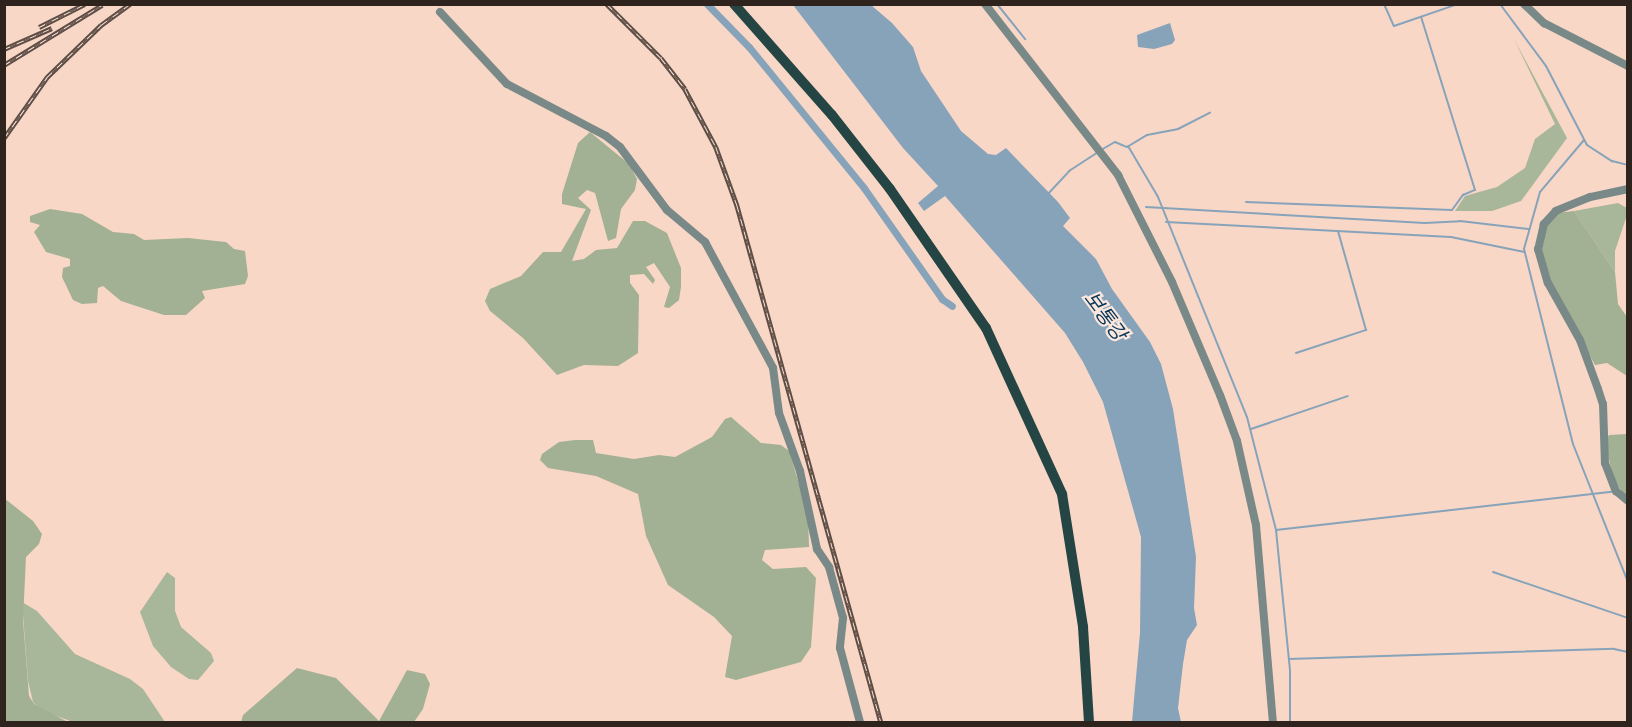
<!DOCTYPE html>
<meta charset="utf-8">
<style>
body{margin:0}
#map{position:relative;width:1632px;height:727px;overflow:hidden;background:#f8d7c6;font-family:Inter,"Noto Sans KR",sans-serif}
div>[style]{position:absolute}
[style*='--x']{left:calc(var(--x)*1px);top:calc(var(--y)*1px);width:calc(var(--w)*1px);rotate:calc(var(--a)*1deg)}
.green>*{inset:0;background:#a8b69a}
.forest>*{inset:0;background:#a2b193}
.water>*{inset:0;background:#87a3ba}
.stream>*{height:2px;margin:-1px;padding:0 1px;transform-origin:1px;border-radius:1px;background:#87a3ba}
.canal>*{height:7px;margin:-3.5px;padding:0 3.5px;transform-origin:3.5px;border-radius:3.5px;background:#87a3ba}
.minor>*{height:8px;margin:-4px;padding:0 4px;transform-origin:4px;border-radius:4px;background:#788988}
.major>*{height:10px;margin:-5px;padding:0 5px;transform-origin:5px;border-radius:5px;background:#244544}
.rail>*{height:4.5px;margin-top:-2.25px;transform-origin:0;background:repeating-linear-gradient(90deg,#fbe7dd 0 7px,#5e4d45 0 14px);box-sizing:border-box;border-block:2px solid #5e4d45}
span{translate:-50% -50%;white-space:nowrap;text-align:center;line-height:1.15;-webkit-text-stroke:4.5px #fbe7dd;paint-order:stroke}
.water-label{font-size:20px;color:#053657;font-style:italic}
.frame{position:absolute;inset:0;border:6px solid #2f231d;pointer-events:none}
</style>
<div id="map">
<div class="green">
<div style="clip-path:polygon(1514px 39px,1567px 138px,1521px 201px,1492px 211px,1455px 211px,1465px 196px,1497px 187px,1525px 168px,1535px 139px,1555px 124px)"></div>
<div style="clip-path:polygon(1618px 203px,1627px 208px,1627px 215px,1615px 251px,1615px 272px,1574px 211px)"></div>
<div style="clip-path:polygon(167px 572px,175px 578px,175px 611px,181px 627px,211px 653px,214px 661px,198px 680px,189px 679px,171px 667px,153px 646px,140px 612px)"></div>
<div style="clip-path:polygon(22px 602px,37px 611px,75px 654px,130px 679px,143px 689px,165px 722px,73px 722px,40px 710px,33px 702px,28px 681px)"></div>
</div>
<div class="forest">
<div style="clip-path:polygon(590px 132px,629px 164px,637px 179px,635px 190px,621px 209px,616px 238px,608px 241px,595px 193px,587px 190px,578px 198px,591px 210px,572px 261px,584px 259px,596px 250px,617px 248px,633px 221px,645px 221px,667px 233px,681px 268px,681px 287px,679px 300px,669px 308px,664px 307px,670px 287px,654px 263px,646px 267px,655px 280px,653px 284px,644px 274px,630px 275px,630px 283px,639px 295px,638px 353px,618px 366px,584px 365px,557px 375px,523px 338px,490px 311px,485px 301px,490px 289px,521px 276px,543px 252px,561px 252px,586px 209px,562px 204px,562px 194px,578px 143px)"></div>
<div style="clip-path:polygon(50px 209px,82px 214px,113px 232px,134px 234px,144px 240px,188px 238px,226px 242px,234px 249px,245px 251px,248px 276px,245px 284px,202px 291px,205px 298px,186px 315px,164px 315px,121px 301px,103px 286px,98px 288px,97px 303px,82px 304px,73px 300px,62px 277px,63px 268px,70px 266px,70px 259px,46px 252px,34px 232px,40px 225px,30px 222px,30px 216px)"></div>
<div style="clip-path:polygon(1574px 211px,1615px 272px,1618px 304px,1627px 317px,1627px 376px,1607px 363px,1595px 365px,1555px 294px,1542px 250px,1548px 221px,1557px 213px)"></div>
<div style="clip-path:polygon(731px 417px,761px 443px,781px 445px,789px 451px,808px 513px,809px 547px,765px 550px,762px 560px,773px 569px,806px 567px,816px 578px,811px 647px,801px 662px,736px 680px,725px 677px,732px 636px,714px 617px,668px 585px,646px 536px,638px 494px,596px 476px,548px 468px,540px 460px,542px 454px,559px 442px,575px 440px,593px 440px,596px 453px,634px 459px,659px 455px,675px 457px,712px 437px,725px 419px)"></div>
<div style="clip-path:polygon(1627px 434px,1627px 498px,1614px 481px,1605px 442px,1609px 435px)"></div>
<div style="clip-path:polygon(4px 498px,33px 521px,42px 534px,39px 544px,26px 557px,23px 620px,29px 696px,34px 704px,68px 722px,5px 722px)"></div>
<div style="clip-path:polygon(297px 668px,336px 678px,379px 721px,407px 670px,425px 674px,430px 684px,423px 709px,414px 722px,241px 722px,243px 715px)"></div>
</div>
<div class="water">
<div style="clip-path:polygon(793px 5px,871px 5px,892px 23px,913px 47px,921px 71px,961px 131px,988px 154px,996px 155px,1006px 148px,1058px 202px,1070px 218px,1063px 226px,1096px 259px,1112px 289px,1150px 342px,1161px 364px,1173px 409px,1196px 557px,1194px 608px,1197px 625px,1187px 640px,1183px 664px,1178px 708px,1181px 722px,1132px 722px,1140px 633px,1141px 537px,1103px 402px,1083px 362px,1065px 333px,945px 196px,924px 211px,918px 203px,938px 186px,903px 148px)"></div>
<div style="clip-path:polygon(1170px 23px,1175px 40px,1172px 44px,1154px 49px,1138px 47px,1137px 35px)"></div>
</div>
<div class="stream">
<div style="--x:997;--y:4;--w:45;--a:51.3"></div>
<div style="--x:1384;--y:4;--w:24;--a:66"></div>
<div style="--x:1394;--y:26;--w:68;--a:-19"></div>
<div style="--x:1500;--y:4;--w:77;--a:53.4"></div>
<div style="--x:1546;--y:66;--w:89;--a:62.6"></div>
<div style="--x:1587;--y:145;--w:30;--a:33"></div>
<div style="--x:1612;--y:161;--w:16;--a:14"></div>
<div style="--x:1584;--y:140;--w:68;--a:130.2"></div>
<div style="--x:1540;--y:192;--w:59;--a:105.7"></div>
<div style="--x:1524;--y:249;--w:201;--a:75.9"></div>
<div style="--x:1573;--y:444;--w:149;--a:68.3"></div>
<div style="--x:1128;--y:146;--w:59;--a:59.5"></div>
<div style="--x:1158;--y:197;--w:237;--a:68"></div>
<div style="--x:1247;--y:417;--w:117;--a:75.6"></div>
<div style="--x:1276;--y:530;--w:142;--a:84.3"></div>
<div style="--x:1290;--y:671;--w:51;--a:90"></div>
<div style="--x:1101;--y:150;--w:16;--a:-30"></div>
<div style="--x:1115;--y:142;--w:13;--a:23"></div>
<div style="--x:1127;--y:147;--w:23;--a:-31"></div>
<div style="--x:1147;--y:135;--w:32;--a:-11"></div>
<div style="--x:1178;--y:129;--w:36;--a:-27"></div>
<div style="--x:1047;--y:195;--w:33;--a:-47"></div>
<div style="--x:1069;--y:171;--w:33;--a:-33"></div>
<div style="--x:1246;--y:202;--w:206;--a:2.2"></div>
<div style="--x:1452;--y:210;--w:19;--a:-54"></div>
<div style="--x:1463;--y:195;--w:13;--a:-23"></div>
<div style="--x:1475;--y:190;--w:181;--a:-107.3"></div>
<div style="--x:1146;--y:207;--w:279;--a:3.3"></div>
<div style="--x:1425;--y:223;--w:35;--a:-3"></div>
<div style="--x:1460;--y:221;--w:69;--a:6.6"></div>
<div style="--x:1166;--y:222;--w:285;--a:3"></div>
<div style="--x:1451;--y:237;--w:75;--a:11.6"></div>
<div style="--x:1296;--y:353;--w:74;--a:-18.2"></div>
<div style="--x:1366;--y:330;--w:103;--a:-105.8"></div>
<div style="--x:1251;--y:429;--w:102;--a:-18.8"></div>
<div style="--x:1276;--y:530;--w:338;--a:-6.5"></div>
<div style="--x:1493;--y:572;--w:143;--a:18.8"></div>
<div style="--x:1289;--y:659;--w:325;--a:-1.8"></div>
<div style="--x:1614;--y:649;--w:14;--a:12"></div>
</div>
<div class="canal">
<div style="--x:707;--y:4;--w:60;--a:45.7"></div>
<div style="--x:749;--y:47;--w:182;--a:50.8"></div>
<div style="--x:864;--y:188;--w:136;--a:54.9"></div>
<div style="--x:942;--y:299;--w:12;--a:35"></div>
</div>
<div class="minor">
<div style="--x:985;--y:4;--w:217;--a:52.1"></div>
<div style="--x:1118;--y:175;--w:120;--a:63.2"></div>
<div style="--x:1172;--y:282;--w:123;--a:67"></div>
<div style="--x:1220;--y:395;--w:49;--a:69.7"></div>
<div style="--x:1237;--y:441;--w:86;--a:77.3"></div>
<div style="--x:1256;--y:525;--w:198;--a:85.1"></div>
<div style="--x:1524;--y:4;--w:28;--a:44"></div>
<div style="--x:1544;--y:23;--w:94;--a:27.1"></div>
<div style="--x:440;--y:12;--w:98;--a:47.1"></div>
<div style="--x:507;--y:84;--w:112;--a:27.7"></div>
<div style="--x:606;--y:136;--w:18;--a:38"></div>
<div style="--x:620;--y:147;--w:79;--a:53.3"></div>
<div style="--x:667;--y:210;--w:50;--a:40.1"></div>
<div style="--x:705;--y:242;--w:143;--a:61.6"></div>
<div style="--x:773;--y:368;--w:45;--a:82.4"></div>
<div style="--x:779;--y:413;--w:62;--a:70.1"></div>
<div style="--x:800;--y:471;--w:80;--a:77.7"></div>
<div style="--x:817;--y:549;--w:22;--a:56"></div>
<div style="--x:829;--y:567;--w:53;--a:74.6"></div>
<div style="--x:843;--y:618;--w:30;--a:96"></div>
<div style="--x:840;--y:648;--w:77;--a:74.9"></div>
<div style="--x:1628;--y:189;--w:39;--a:168"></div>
<div style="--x:1590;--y:197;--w:37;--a:158"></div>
<div style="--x:1556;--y:211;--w:18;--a:133"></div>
<div style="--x:1544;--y:224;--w:26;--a:103"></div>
<div style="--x:1538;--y:249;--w:35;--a:74"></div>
<div style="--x:1548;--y:283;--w:65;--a:60.7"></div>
<div style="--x:1580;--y:340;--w:52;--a:69.8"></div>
<div style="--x:1598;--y:389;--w:16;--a:72"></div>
<div style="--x:1603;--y:404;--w:59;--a:88.1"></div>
<div style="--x:1605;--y:463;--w:30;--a:69"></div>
<div style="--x:1616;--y:491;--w:16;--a:40"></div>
</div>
<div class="major">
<div style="--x:734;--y:4;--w:148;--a:48.6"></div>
<div style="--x:832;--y:115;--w:94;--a:51.9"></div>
<div style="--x:890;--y:189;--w:169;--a:55.4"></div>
<div style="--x:986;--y:328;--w:183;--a:65.4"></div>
<div style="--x:1062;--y:494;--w:135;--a:81"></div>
<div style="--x:1083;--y:627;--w:95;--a:86.4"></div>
</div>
<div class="rail">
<div style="--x:607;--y:4;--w:76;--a:45"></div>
<div style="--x:661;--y:58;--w:39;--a:52"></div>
<div style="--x:685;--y:89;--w:66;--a:61.9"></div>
<div style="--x:716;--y:147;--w:62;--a:70.1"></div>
<div style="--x:737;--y:205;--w:537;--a:74.44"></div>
<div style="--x:39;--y:27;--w:51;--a:-26.6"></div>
<div style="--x:4;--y:49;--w:52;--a:-23.6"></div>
<div style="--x:4;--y:65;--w:115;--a:-31.5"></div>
<div style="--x:4;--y:138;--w:75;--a:-54.8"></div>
<div style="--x:47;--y:77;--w:75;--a:-43.9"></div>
<div style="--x:101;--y:25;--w:36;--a:-36"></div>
</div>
<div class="water-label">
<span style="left:1105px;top:316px;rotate:53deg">보통강</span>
</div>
<div class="frame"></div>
</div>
